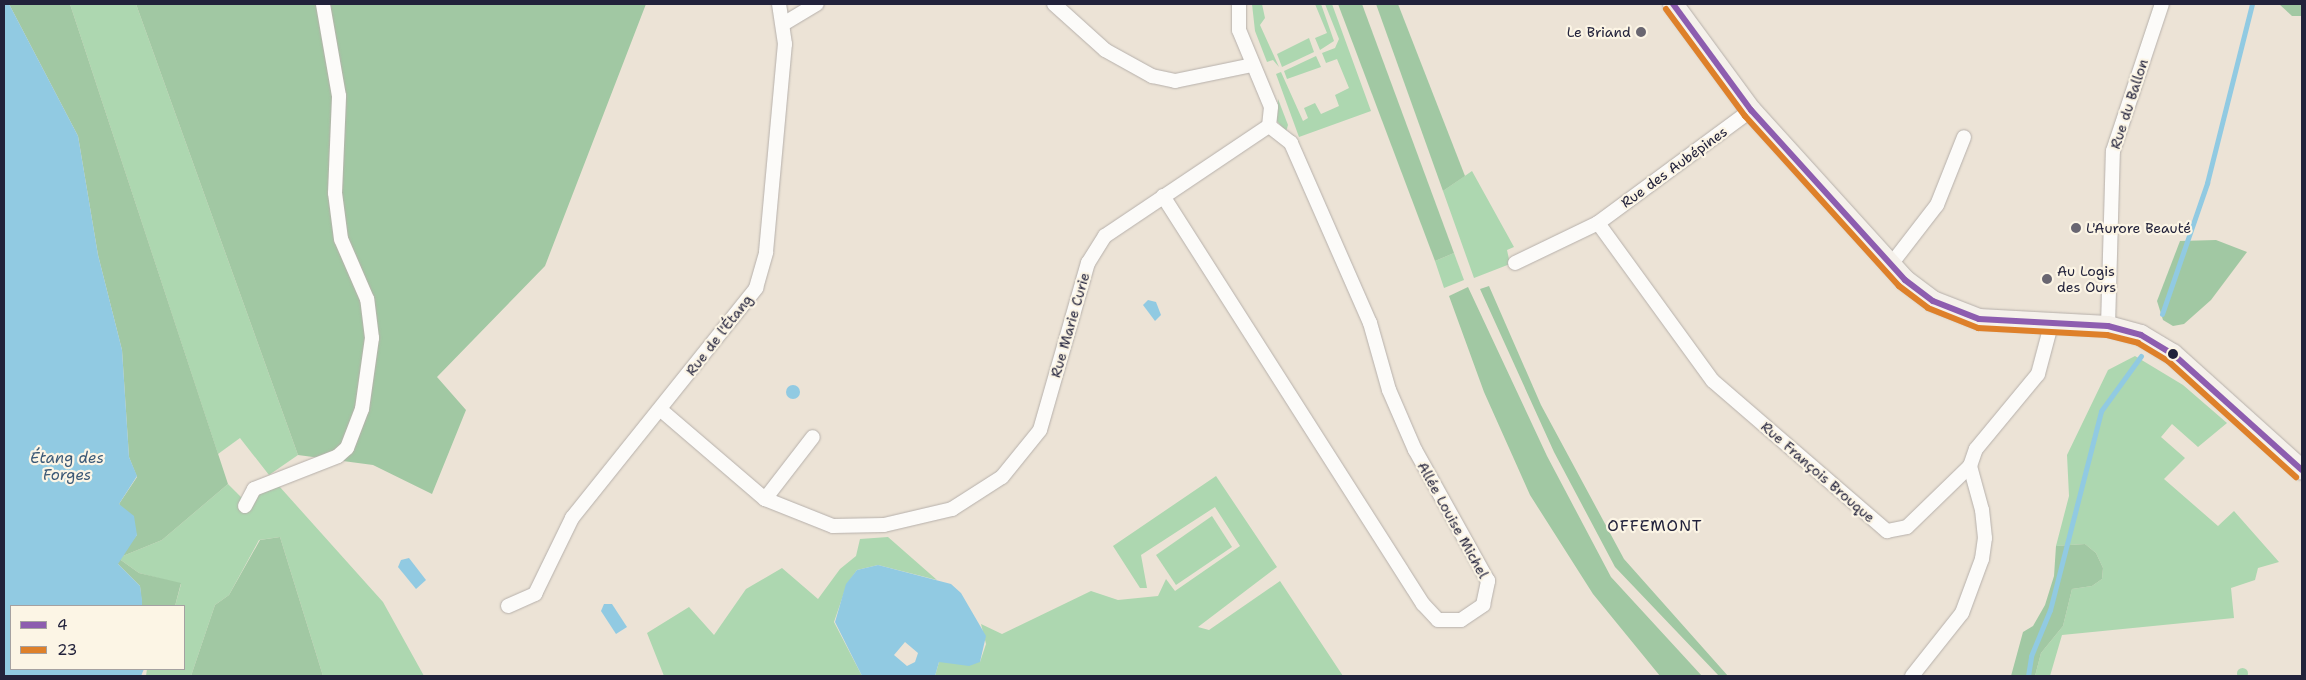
<!DOCTYPE html>
<meta charset="utf-8">
<style>
body{margin:0}
#map{position:relative;width:2306px;height:680px;overflow:hidden;background:#ece3d6;font-family:"Shantell Sans",sans-serif}
div>[style]{position:absolute}
[style*='--x']{left:calc(var(--x)*1px);top:calc(var(--y)*1px);width:calc(var(--w)*1px);rotate:calc(var(--a)*1deg)}
.green>*{inset:0;background:#add7b0}
.round{border-radius:50%}
.forest>*{inset:0;background:#a1c8a3}
.water>*{inset:0;background:#91cae2}
.stream>*{height:5px;margin:-2.5px;padding:0 2.5px;transform-origin:2.5px;border-radius:2.5px;background:#91cae2}
.roads{filter:drop-shadow(0 0 1px #b6b0ab) drop-shadow(0 0 1px #b6b0ab)}
.street>*{height:14px;margin:-7px;padding:0 7px;transform-origin:7px;border-radius:7px;background:#fcfbf9}
.secondary>*{height:20px;margin:-10px;padding:0 10px;transform-origin:10px;border-radius:10px;background:#f5f1eb}
.bus-1>*{height:6px;margin:-3px;padding:0 3px;transform-origin:3px;border-radius:3px;background:#8d5daf}
.bus-2>*{height:6px;margin:-3px;padding:0 3px;transform-origin:3px;border-radius:3px;background:#de802a}
.dots>*{width:14px;height:14px;translate:-50% -50%;box-sizing:border-box;border:2px solid #fcf5e5;border-radius:50%}
span{translate:-50% -50%;white-space:nowrap;text-align:center;line-height:1.15;-webkit-text-stroke:4.5px #fcf5e5;paint-order:stroke}
.poi-label{font-size:14px;color:#22223b}
.right{translate:-100% -50%;text-align:right}
.left{translate:0 -50%;text-align:left}
.street-label{font-size:14px;color:#22223b}
.water-label{font-size:15px;color:#3b5977;font-style:italic}
.quarter-label{font-size:16px;color:#22223b;letter-spacing:1px}
.frame{position:absolute;inset:0;border:5px solid #22223b;pointer-events:none}
.legend{position:absolute;left:10px;top:605px;width:175px;height:65px;box-sizing:border-box;background:#fcf5e5;border:1px solid #a5a1a1;margin:0;padding:6px 9px;list-style:none;font-size:15px;color:#22223b}
.legend li{display:flex;align-items:center;gap:10px;height:25px}
.legend b{width:25px;border:1px solid #a5a1a1}
</style>
<div id="map">
<div class="green">
<div style="clip-path:polygon(70px 4px,136px 4px,298px 455px,269px 475px,240px 438px,218px 454px)"></div>
<div style="clip-path:polygon(1252px 4px,1262px 4px,1265px 18px,1260px 25px,1279px 67px,1273px 60px,1267px 62px,1255px 31px)"></div>
<div style="clip-path:polygon(1315px 4px,1321px 4px,1334px 41px,1320px 50px,1315px 38px,1327px 33px)"></div>
<div style="clip-path:polygon(1325px 4px,1332px 4px,1371px 111px,1299px 137px,1276px 74px,1281px 72px,1303px 121px,1308px 118px,1304px 108px,1315px 103px,1321px 114px,1339px 106px,1335px 95px,1349px 88px,1337px 59px,1326px 63px,1322px 53px,1335px 48px,1339px 39px)"></div>
<div style="clip-path:polygon(1309px 38px,1314px 52px,1282px 67px,1277px 54px)"></div>
<div style="clip-path:polygon(1316px 56px,1321px 67px,1287px 79px,1284px 71px)"></div>
<div style="clip-path:polygon(1278px 99px,1288px 125px,1286px 132px,1277px 121px)"></div>
<div style="clip-path:polygon(1472px 171px,1514px 247px,1507px 250px,1510px 264px,1474px 278px,1443px 191px)"></div>
<div style="clip-path:polygon(1454px 253px,1464px 280px,1444px 288px,1435px 261px)"></div>
<div style="clip-path:polygon(2135px 356px,2183px 385px,2227px 423px,2198px 447px,2172px 424px,2161px 437px,2185px 458px,2164px 479px,2218px 526px,2234px 511px,2279px 562px,2258px 568px,2255px 580px,2231px 588px,2234px 618px,2062px 635px,2050px 676px,2035px 676px,2041px 653px,2063px 626px,2072px 589px,2092px 586px,2102px 579px,2103px 568px,2096px 553px,2085px 544px,2056px 546px,2069px 496px,2067px 455px,2108px 370px)"></div>
<div style="clip-path:polygon(1216px 476px,1277px 567px,1198px 627px,1209px 630px,1280px 581px,1343px 676px,935px 676px,939px 662px,980px 662px,986px 644px,981px 624px,1002px 634px,1091px 591px,1118px 600px,1158px 596px,1166px 579px,1175px 591px,1240px 546px,1215px 507px,1141px 555px,1147px 588px,1140px 588px,1113px 546px)"></div>
<div style="clip-path:polygon(228px 484px,241px 497px,279px 486px,383px 602px,424px 676px,323px 676px,280px 537px,259px 540px,229px 595px,215px 605px,191px 676px,146px 676px,147px 669px,184px 669px,184px 606px,175px 606px,181px 584px,139px 573px,118px 558px,162px 540px)"></div>
<div style="clip-path:polygon(1212px 516px,1232px 547px,1176px 585px,1156px 555px)"></div>
<div style="clip-path:polygon(888px 537px,937px 580px,878px 565px,857px 570px,847px 584px,834px 622px,862px 676px,664px 676px,647px 633px,689px 607px,714px 635px,746px 589px,782px 568px,818px 599px,840px 569px,856px 556px,860px 539px)"></div>
<div class="round" style="left:2236.5px;top:667.5px;width:11px;height:11px"></div>
</div>
<div class="forest">
<div style="clip-path:polygon(9px 4px,70px 4px,228px 484px,162px 540px,118px 558px,139px 573px,181px 583px,175px 606px,142px 606px,140px 586px,118px 564px,118px 558px,137px 535px,119px 504px,137px 477px,129px 457px,122px 350px,98px 255px,78px 136px)"></div>
<div style="clip-path:polygon(136px 4px,646px 4px,545px 266px,437px 377px,466px 410px,432px 494px,373px 465px,298px 455px)"></div>
<div style="clip-path:polygon(1338px 4px,1362px 4px,1454px 253px,1435px 261px)"></div>
<div style="clip-path:polygon(1376px 4px,1398px 4px,1465px 176px,1443px 191px)"></div>
<div style="clip-path:polygon(2279px 4px,2302px 4px,2302px 16px,2292px 16px)"></div>
<div style="clip-path:polygon(2216px 240px,2247px 252px,2211px 300px,2184px 324px,2173px 326px,2163px 320px,2157px 301px,2180px 241px)"></div>
<div style="clip-path:polygon(1489px 286px,1541px 405px,1624px 559px,1728px 676px,1719px 676px,1615px 567px,1554px 452px,1480px 289px)"></div>
<div style="clip-path:polygon(1468px 287px,1547px 456px,1611px 577px,1702px 676px,1660px 676px,1593px 594px,1530px 495px,1484px 392px,1449px 296px)"></div>
<div style="clip-path:polygon(280px 537px,323px 676px,191px 676px,215px 605px,229px 595px,260px 540px)"></div>
<div style="clip-path:polygon(2085px 544px,2096px 553px,2103px 568px,2102px 579px,2092px 586px,2072px 589px,2063px 626px,2041px 653px,2035px 676px,2011px 676px,2023px 632px,2033px 626px,2045px 605px,2054px 576px,2056px 546px)"></div>
</div>
<div class="water">
<div style="clip-path:polygon(4px 4px,9px 4px,78px 136px,98px 255px,122px 350px,129px 457px,137px 476px,119px 504px,134px 516px,137px 535px,118px 564px,140px 586px,142px 600px,142px 606px,11px 606px,11px 669px,144px 669px,141px 676px,4px 676px)"></div>
<div style="clip-path:polygon(1148px 300px,1156px 302px,1161px 315px,1155px 321px,1143px 305px)"></div>
<div class="round" style="left:786px;top:385px;width:14px;height:14px"></div>
<div style="clip-path:polygon(409px 558px,426px 580px,416px 589px,398px 567px,401px 560px)"></div>
<div style="clip-path:polygon(evenodd,878px 565px,951px 584px,961px 593px,986px 636px,980px 662px,969px 666px,939px 662px,935px 676px,862px 676px,835px 622px,846px 584px,857px 570px,878px 565px,905px 642px,918px 653px,915px 662px,907px 666px,894px 655px,905px 642px)"></div>
<div style="clip-path:polygon(604px 604px,612px 604px,627px 627px,616px 634px,601px 611px)"></div>
</div>
<div class="stream">
<div style="--x:2162;--y:314;--w:139;--a:-71"></div>
<div style="--x:2207;--y:183;--w:185;--a:-75.9"></div>
<div style="--x:2028;--y:676;--w:20;--a:-81"></div>
<div style="--x:2031;--y:656;--w:50;--a:-67.6"></div>
<div style="--x:2050;--y:610;--w:205;--a:-75.6"></div>
<div style="--x:2101;--y:411;--w:68;--a:-54"></div>
</div>
<div class="roads">
<div class="street">
<div style="--x:1054;--y:4;--w:69;--a:42"></div>
<div style="--x:1105;--y:50;--w:54;--a:29"></div>
<div style="--x:1152;--y:76;--w:24;--a:12"></div>
<div style="--x:1175;--y:81;--w:79;--a:-11.7"></div>
<div style="--x:1239;--y:4;--w:26;--a:90"></div>
<div style="--x:1239;--y:30;--w:83;--a:67.4"></div>
<div style="--x:1271;--y:107;--w:19;--a:96"></div>
<div style="--x:785;--y:23;--w:37;--a:-31"></div>
<div style="--x:1163;--y:196;--w:484;--a:57.5"></div>
<div style="--x:1423;--y:604;--w:22;--a:47"></div>
<div style="--x:1438;--y:620;--w:23;--a:0"></div>
<div style="--x:1461;--y:620;--w:27;--a:-34"></div>
<div style="--x:1483;--y:605;--w:25;--a:-78"></div>
<div style="--x:1488;--y:581;--w:150;--a:-119.1"></div>
<div style="--x:1415;--y:450;--w:65;--a:-113.4"></div>
<div style="--x:1389;--y:390;--w:70;--a:-105.8"></div>
<div style="--x:1370;--y:323;--w:197;--a:-113.7"></div>
<div style="--x:1291;--y:143;--w:28;--a:-142"></div>
<div style="--x:1598;--y:223;--w:195;--a:54"></div>
<div style="--x:1713;--y:381;--w:230;--a:40.8"></div>
<div style="--x:1887;--y:531;--w:20;--a:-11"></div>
<div style="--x:1907;--y:527;--w:88;--a:-44.1"></div>
<div style="--x:1970;--y:466;--w:18;--a:-71"></div>
<div style="--x:1976;--y:449;--w:97;--a:-50.4"></div>
<div style="--x:2038;--y:374;--w:51;--a:-75.1"></div>
<div style="--x:1515;--y:263;--w:92;--a:-25.7"></div>
<div style="--x:1598;--y:223;--w:190;--a:-36.4"></div>
<div style="--x:1889;--y:267;--w:78;--a:-52.3"></div>
<div style="--x:1937;--y:205;--w:73;--a:-68.3"></div>
<div style="--x:2108;--y:326;--w:175;--a:-88.4"></div>
<div style="--x:2113;--y:151;--w:155;--a:-71.6"></div>
<div style="--x:661;--y:410;--w:137;--a:40.6"></div>
<div style="--x:765;--y:499;--w:73;--a:21.7"></div>
<div style="--x:833;--y:526;--w:51;--a:-1.1"></div>
<div style="--x:884;--y:525;--w:70;--a:-13.2"></div>
<div style="--x:952;--y:509;--w:59;--a:-32.6"></div>
<div style="--x:1002;--y:477;--w:60;--a:-51"></div>
<div style="--x:1040;--y:430;--w:174;--a:-74"></div>
<div style="--x:1088;--y:263;--w:32;--a:-58"></div>
<div style="--x:1105;--y:236;--w:197;--a:-33.9"></div>
<div style="--x:765;--y:499;--w:78;--a:-52.3"></div>
<div style="--x:245;--y:506;--w:19;--a:-62"></div>
<div style="--x:254;--y:489;--w:90;--a:-21.4"></div>
<div style="--x:338;--y:456;--w:12;--a:-42"></div>
<div style="--x:347;--y:448;--w:42;--a:-69"></div>
<div style="--x:362;--y:409;--w:72;--a:-82"></div>
<div style="--x:372;--y:338;--w:39;--a:-97"></div>
<div style="--x:367;--y:299;--w:65;--a:-113.4"></div>
<div style="--x:341;--y:239;--w:46;--a:-97.4"></div>
<div style="--x:335;--y:193;--w:97;--a:-87.6"></div>
<div style="--x:339;--y:96;--w:93;--a:-99.9"></div>
<div style="--x:508;--y:606;--w:30;--a:-24"></div>
<div style="--x:535;--y:594;--w:85;--a:-64"></div>
<div style="--x:572;--y:518;--w:295;--a:-51.3"></div>
<div style="--x:756;--y:288;--w:37;--a:-74"></div>
<div style="--x:766;--y:252;--w:209;--a:-84.8"></div>
<div style="--x:785;--y:44;--w:40;--a:-98.5"></div>
<div style="--x:1912;--y:676;--w:80;--a:-51.6"></div>
<div style="--x:1962;--y:613;--w:58;--a:-69.7"></div>
<div style="--x:1982;--y:559;--w:21;--a:-82"></div>
<div style="--x:1985;--y:538;--w:28;--a:-96"></div>
<div style="--x:1982;--y:510;--w:46;--a:-105.3"></div>
</div>
<div class="secondary">
<div style="--x:1673;--y:4;--w:132;--a:53.7"></div>
<div style="--x:1751;--y:110;--w:229;--a:47.8"></div>
<div style="--x:1905;--y:280;--w:35;--a:37"></div>
<div style="--x:1933;--y:301;--w:49;--a:21.4"></div>
<div style="--x:1979;--y:319;--w:129;--a:3.1"></div>
<div style="--x:2108;--y:326;--w:34;--a:15"></div>
<div style="--x:2141;--y:335;--w:37;--a:31"></div>
<div style="--x:2173;--y:354;--w:173;--a:42"></div>
</div>
</div>
<div class="bus-1">
<div style="--x:1673;--y:4;--w:132;--a:53.7"></div>
<div style="--x:1751;--y:110;--w:229;--a:47.8"></div>
<div style="--x:1905;--y:280;--w:35;--a:37"></div>
<div style="--x:1933;--y:301;--w:49;--a:21.4"></div>
<div style="--x:1979;--y:319;--w:129;--a:3.1"></div>
<div style="--x:2108;--y:326;--w:34;--a:15"></div>
<div style="--x:2141;--y:335;--w:37;--a:31"></div>
<div style="--x:2173;--y:354;--w:173;--a:42"></div>
</div>
<div class="bus-2">
<div style="--x:1666;--y:9;--w:133;--a:53.6"></div>
<div style="--x:1745;--y:116;--w:229;--a:47.8"></div>
<div style="--x:1899;--y:286;--w:36;--a:37"></div>
<div style="--x:1928;--y:308;--w:54;--a:21.8"></div>
<div style="--x:1978;--y:328;--w:129;--a:3.1"></div>
<div style="--x:2107;--y:335;--w:32;--a:14"></div>
<div style="--x:2138;--y:343;--w:35;--a:31"></div>
<div style="--x:2168;--y:361;--w:173;--a:42.2"></div>
</div>
<div class="dots">
<div style="left:1641px;top:32px;background:#696671"></div>
<div style="left:2076px;top:228px;background:#696671"></div>
<div style="left:2047px;top:279px;background:#696671"></div>
<div style="left:2173px;top:354px;background:#22223b"></div>
</div>
<div class="poi-label">
<span class="right" style="left:1631px;top:32px">Le Briand</span>
<span class="left" style="left:2086px;top:228px">L'Aurore Beauté</span>
<span class="left" style="left:2057px;top:279px">Au Logis<br>des Ours</span>
</div>
<div class="street-label">
<span style="left:2129px;top:104px;rotate:-72deg">Rue du Ballon</span>
<span style="left:1674px;top:167px;rotate:-36deg">Rue des Aubépines</span>
<span style="left:1070px;top:325px;rotate:-74deg">Rue Marie Curie</span>
<span style="left:719px;top:335px;rotate:-52deg">Rue de l'Étang</span>
<span style="left:1818px;top:472px;rotate:41deg">Rue François Brouque</span>
<span style="left:1453px;top:520px;rotate:61deg">Allée Louise Michel</span>
</div>
<div class="water-label">
<span style="left:67px;top:467px">Étang des<br>Forges</span>
</div>
<div class="quarter-label">
<span style="left:1655px;top:526px">OFFEMONT</span>
</div>
<div class="frame"></div>
<ul class="legend">
<li><b style="height:6px;background:#8d5daf"></b>4</li>
<li><b style="height:6px;background:#de802a"></b>23</li>
</ul>
</div>
